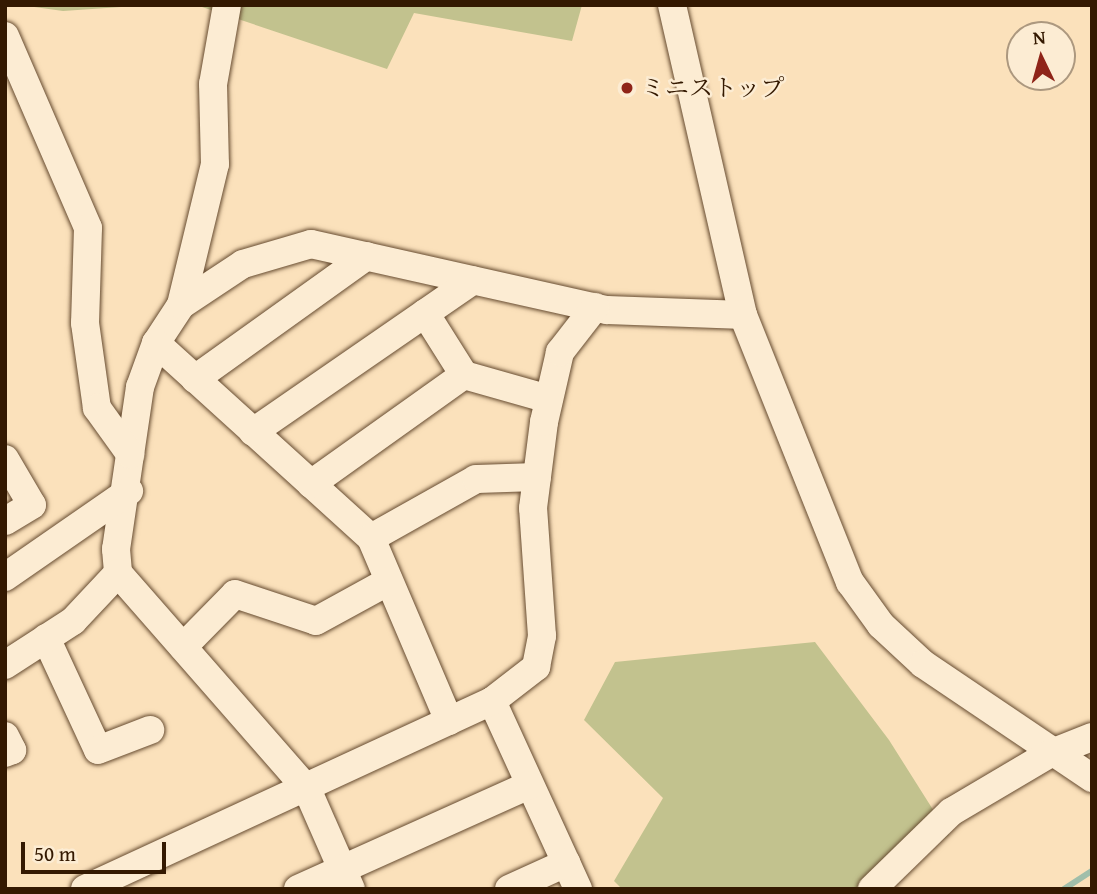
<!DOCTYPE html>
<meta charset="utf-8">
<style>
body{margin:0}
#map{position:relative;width:1097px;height:894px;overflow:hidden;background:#fbe1bb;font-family:"Gentium Book Plus","Noto Serif JP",serif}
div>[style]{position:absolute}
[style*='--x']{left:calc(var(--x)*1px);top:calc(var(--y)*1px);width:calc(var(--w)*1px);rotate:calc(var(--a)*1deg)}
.green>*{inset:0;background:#c2c28e}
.stream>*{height:6px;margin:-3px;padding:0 3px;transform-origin:3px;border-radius:3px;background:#a0beaa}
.roads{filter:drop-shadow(0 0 2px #664b30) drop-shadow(0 0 2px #664b30)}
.minor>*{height:28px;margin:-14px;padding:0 14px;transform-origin:14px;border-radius:14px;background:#fcecd3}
.dots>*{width:19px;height:19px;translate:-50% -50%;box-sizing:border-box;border:4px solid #fcecd3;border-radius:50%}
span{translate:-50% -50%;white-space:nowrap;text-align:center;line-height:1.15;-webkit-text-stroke:5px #fcecd3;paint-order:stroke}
.poi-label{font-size:24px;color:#341901}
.left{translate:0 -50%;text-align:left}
.frame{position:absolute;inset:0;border:7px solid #341901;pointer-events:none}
.north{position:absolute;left:1006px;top:21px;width:70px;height:70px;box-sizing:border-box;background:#fcecd3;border:2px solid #ac987f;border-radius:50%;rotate:355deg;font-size:19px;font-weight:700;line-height:28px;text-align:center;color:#341901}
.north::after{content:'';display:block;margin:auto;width:24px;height:32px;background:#8f2418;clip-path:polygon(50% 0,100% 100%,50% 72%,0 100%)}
.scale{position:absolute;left:21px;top:842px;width:145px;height:32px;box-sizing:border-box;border:4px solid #341901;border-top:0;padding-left:9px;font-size:21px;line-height:24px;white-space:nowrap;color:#341901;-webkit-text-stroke:5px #fcecd3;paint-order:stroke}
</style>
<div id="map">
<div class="green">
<div style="clip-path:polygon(20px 5px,150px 5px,63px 11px)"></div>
<div style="clip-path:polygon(196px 5px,582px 5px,572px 41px,414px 13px,387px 69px)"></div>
<div style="clip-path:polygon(815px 642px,889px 740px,949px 835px,893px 877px,865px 889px,622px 889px,614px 881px,663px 798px,584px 720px,615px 662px)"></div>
</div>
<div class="stream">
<div style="--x:1064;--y:889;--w:33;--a:-33"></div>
</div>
<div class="roads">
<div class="minor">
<div style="--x:227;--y:5;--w:80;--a:100"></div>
<div style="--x:213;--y:84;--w:80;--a:88.6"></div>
<div style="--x:215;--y:164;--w:145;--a:103.6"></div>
<div style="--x:181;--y:305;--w:45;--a:123.3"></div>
<div style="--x:156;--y:343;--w:47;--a:110"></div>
<div style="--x:140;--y:387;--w:164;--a:98.4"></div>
<div style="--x:116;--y:549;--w:24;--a:85"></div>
<div style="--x:118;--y:573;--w:287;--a:48.8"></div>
<div style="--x:307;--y:789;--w:109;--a:66.3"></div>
<div style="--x:672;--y:5;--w:318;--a:77.1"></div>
<div style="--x:743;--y:315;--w:288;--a:68.2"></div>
<div style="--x:850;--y:582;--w:53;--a:54.2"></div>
<div style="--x:881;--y:625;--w:57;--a:42.9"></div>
<div style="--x:923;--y:664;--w:204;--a:34"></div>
<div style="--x:5;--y:36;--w:209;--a:66.6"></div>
<div style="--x:88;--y:228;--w:95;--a:91.8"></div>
<div style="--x:85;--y:323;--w:86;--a:82"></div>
<div style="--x:97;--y:408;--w:57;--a:54.3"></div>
<div style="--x:181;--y:305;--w:74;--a:-33.5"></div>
<div style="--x:243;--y:264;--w:71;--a:-16.4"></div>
<div style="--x:311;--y:244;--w:303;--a:12.6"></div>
<div style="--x:607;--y:310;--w:136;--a:2.1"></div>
<div style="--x:425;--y:313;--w:73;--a:57.8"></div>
<div style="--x:464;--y:375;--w:88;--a:15.8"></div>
<div style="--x:156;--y:343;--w:290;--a:42.2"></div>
<div style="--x:371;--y:538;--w:199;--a:66.9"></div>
<div style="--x:195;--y:379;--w:211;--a:-35.6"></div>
<div style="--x:253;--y:432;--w:267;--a:-34.6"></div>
<div style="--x:5;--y:459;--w:53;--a:59.6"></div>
<div style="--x:32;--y:505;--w:31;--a:149"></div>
<div style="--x:311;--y:484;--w:188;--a:-35.5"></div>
<div style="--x:371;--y:538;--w:120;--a:-29.3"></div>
<div style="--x:476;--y:479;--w:61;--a:-1.9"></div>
<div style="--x:5;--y:577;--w:151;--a:-34.7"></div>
<div style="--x:46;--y:638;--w:123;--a:65.1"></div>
<div style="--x:98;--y:750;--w:56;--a:-21"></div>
<div style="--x:183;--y:647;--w:74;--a:-45.5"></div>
<div style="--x:235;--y:594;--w:85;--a:18.4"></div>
<div style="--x:316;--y:621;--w:83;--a:-28.7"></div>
<div style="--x:5;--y:665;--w:81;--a:-32.9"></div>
<div style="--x:73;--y:621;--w:66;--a:-46.8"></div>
<div style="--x:492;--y:701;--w:207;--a:65.4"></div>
<div style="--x:5;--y:736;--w:16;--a:63"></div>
<div style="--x:12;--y:750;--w:8;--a:157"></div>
<div style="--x:85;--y:889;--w:448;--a:-24.8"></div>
<div style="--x:492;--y:701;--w:56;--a:-37.7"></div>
<div style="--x:536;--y:667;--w:32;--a:-79"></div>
<div style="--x:542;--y:636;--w:128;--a:-94"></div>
<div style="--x:533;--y:508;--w:87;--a:-82.7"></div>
<div style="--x:544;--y:422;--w:72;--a:-77.1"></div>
<div style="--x:560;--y:352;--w:57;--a:-52.1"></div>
<div style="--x:298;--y:889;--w:253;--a:-24.2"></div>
<div style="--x:509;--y:889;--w:63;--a:-24.5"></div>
<div style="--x:872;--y:889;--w:110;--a:-44.3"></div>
<div style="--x:951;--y:812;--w:114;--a:-30.6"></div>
<div style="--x:1049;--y:754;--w:46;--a:-21.6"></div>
</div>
</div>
<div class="dots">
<div style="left:627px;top:88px;background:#8f2418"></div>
</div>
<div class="poi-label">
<span class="left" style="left:641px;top:88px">ミニストップ</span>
</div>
<div class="frame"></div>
<div class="north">N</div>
<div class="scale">50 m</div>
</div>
